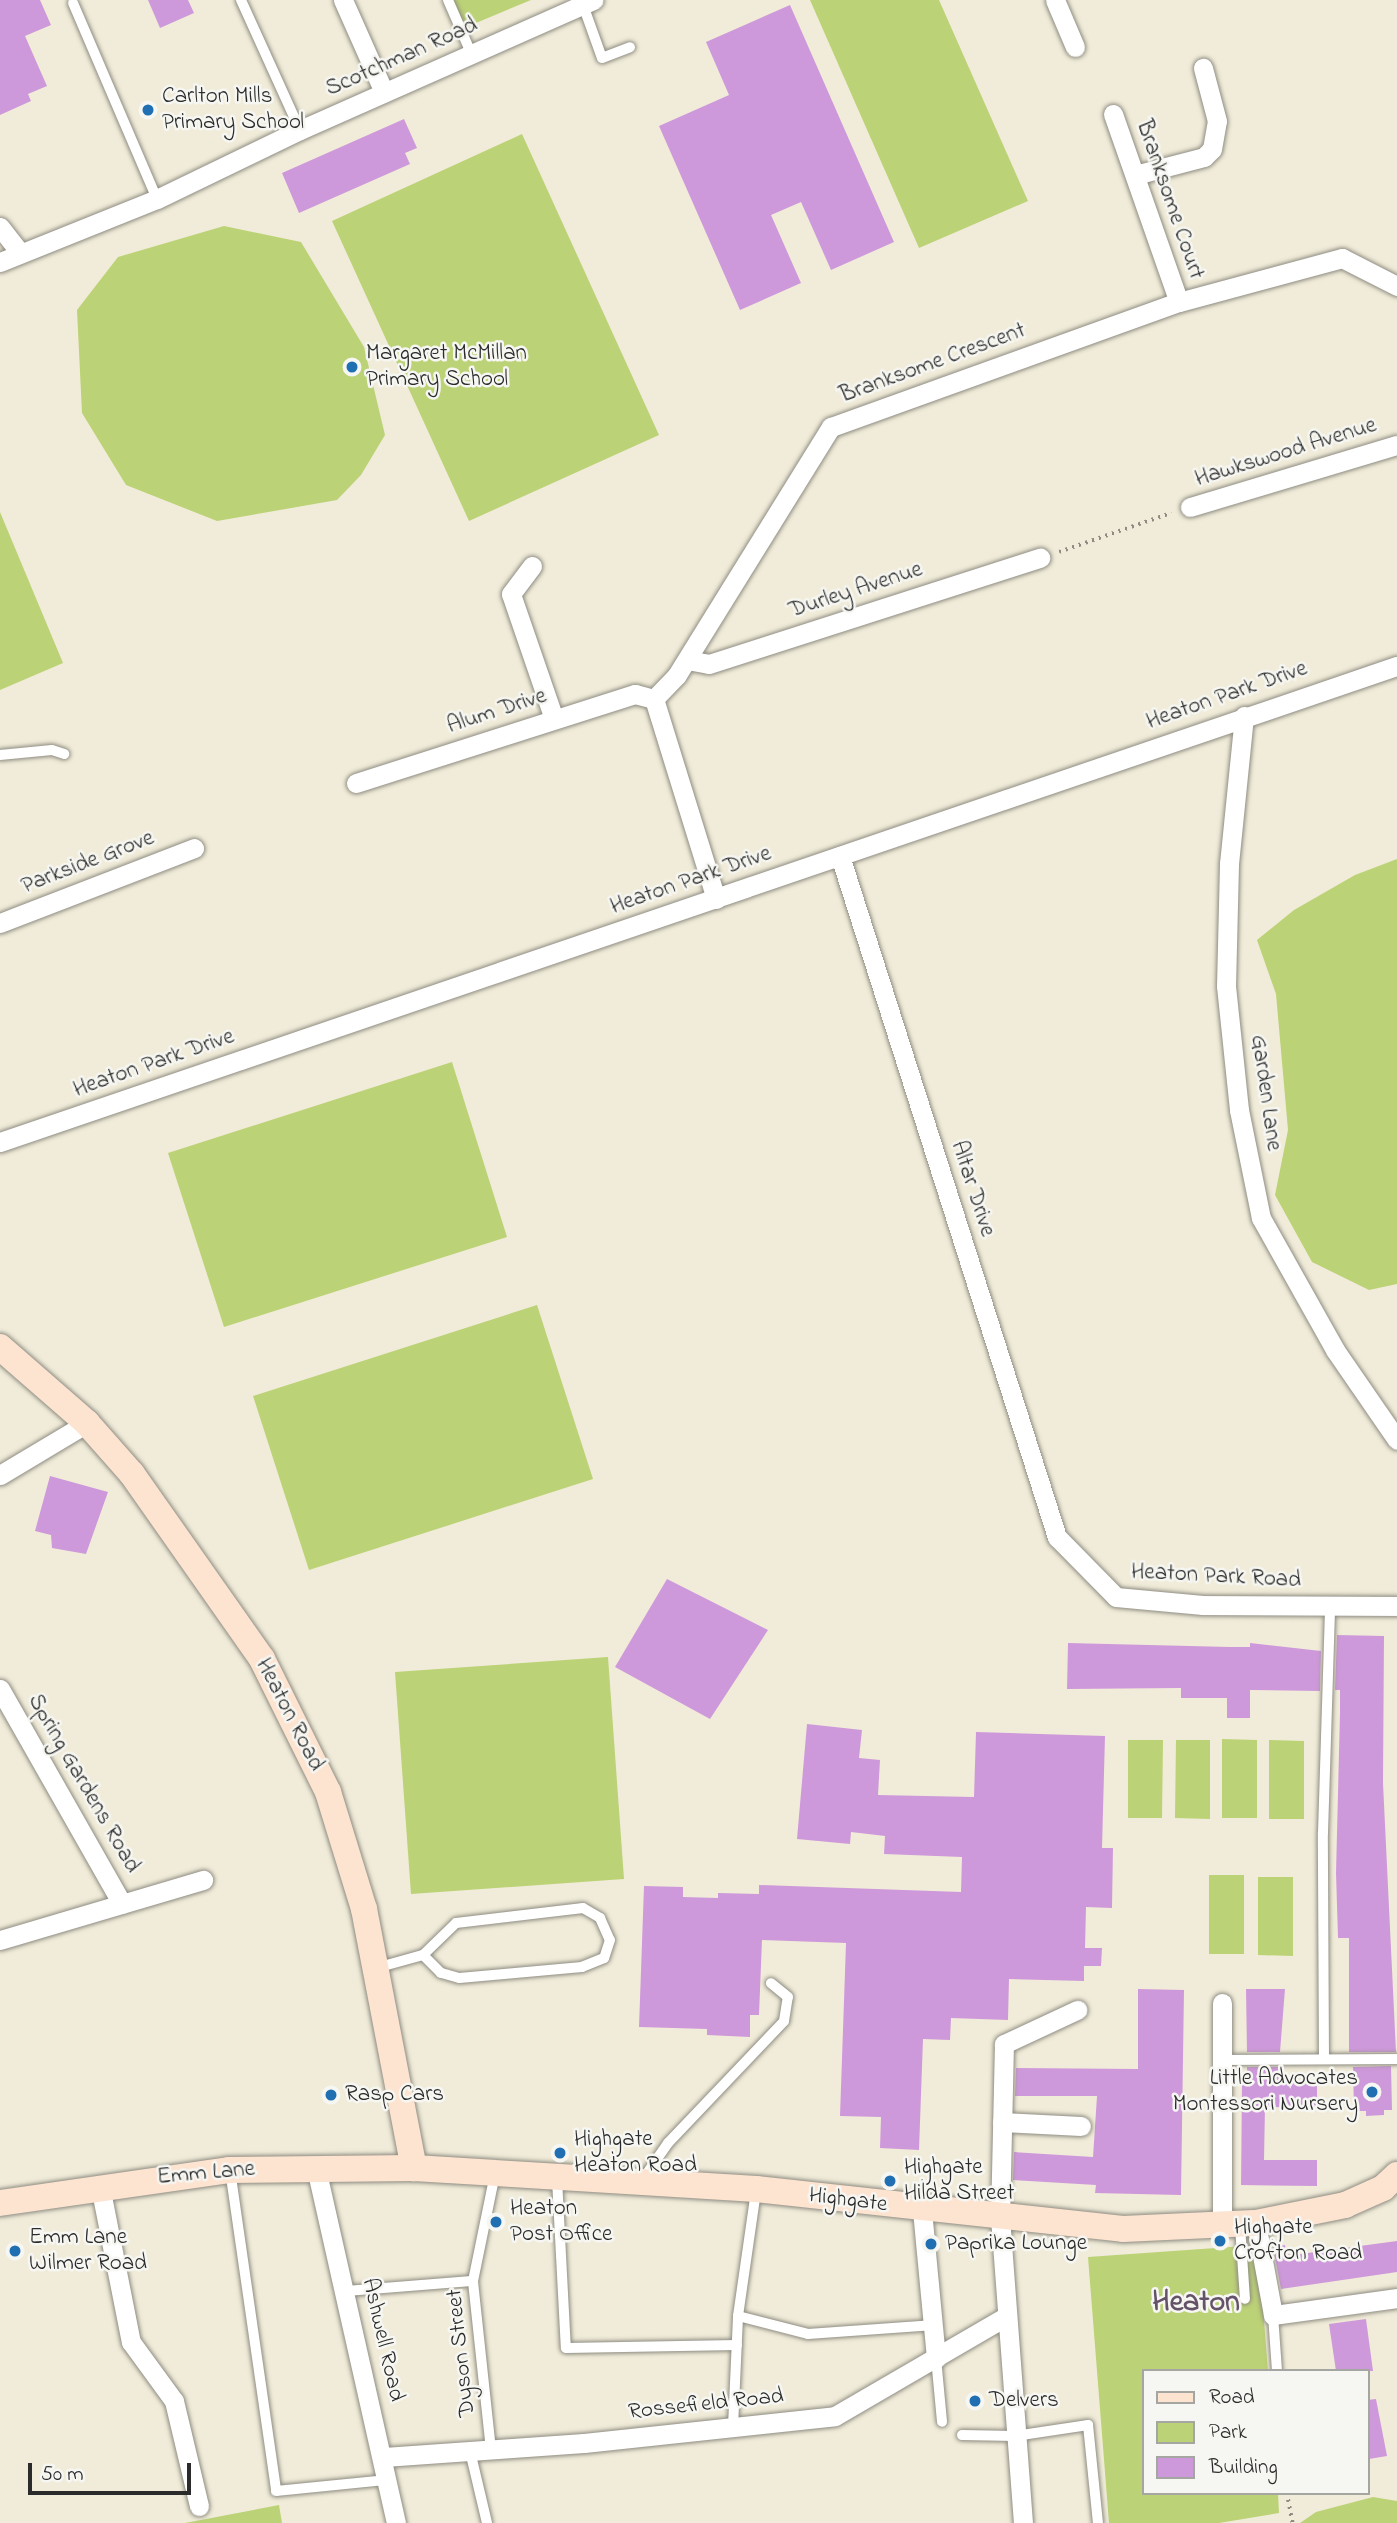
<!DOCTYPE html>
<style>
body{margin:0}
#map{position:relative;width:1397px;height:2523px;overflow:hidden;background:#f1ecd9;font-family:"Indie Flower",sans-serif}
div>[style]{position:absolute}
[style*='--x']{left:calc(var(--x)*1px);top:calc(var(--y)*1px);width:calc(var(--w)*1px);rotate:calc(var(--a)*1deg)}
.green>*{inset:0;background:#bcd276}
.building>*{inset:0;background:#ce99da}
.path>*{height:3.5px;margin-top:-1.75px;transform-origin:0;background:repeating-linear-gradient(90deg,#8e8c82 0 2px,transparent 0 7px)}
.roads{filter:drop-shadow(0 0 2px #8e8c82) drop-shadow(0 0 2px #8e8c82)}
.lane>*{height:10px;margin:-5px;padding:0 5px;transform-origin:5px;border-radius:5px;background:#fff}
.street>*{height:19px;margin:-9.5px;padding:0 9.5px;transform-origin:9.5px;border-radius:9.5px;background:#fff}
.secondary>*{height:26px;margin:-13px;padding:0 13px;transform-origin:13px;border-radius:13px;background:#fde4d1}
.dots>*{width:19px;height:19px;translate:-50% -50%;box-sizing:border-box;border:4px solid #f6f6f2;border-radius:50%}
span{translate:-50% -50%;white-space:nowrap;text-align:center;line-height:1.15;-webkit-text-stroke:5px #f6f6f2;paint-order:stroke}
.street-label{font-size:23px;color:#2b2b2b}
.poi-label{font-size:23px;color:#2b2b2b}
.left{translate:0 -50%;text-align:left}
.right{translate:-100% -50%;text-align:right}
.district-label{font-size:30px;color:#645268;font-weight:700}
.legend{position:absolute;left:1142px;top:2369px;width:228px;height:126px;box-sizing:border-box;background:#f6f6f2;border:2px solid #a5a5a2;margin:0;padding:9px 12px;list-style:none;font-size:21px;color:#2b2b2b}
.legend li{display:flex;align-items:center;gap:14px;height:35px}
.legend b{width:35px;border:2px solid #a5a5a2}
.scale{position:absolute;left:28px;top:2463px;width:163px;height:32px;box-sizing:border-box;border:4px solid #2b2b2b;border-top:0;padding-left:9px;font-size:21px;line-height:24px;white-space:nowrap;color:#2b2b2b;-webkit-text-stroke:5px #f6f6f2;paint-order:stroke}
</style>
<div id="map">
<div class="green">
<div style="clip-path:polygon(452px 0,531px 0,464px 28px)"></div>
<div style="clip-path:polygon(810px 0,939px 0,1028px 201px,919px 248px)"></div>
<div style="clip-path:polygon(522px 134px,659px 435px,469px 521px,332px 221px)"></div>
<div style="clip-path:polygon(224px 226px,301px 242px,364px 347px,385px 435px,361px 475px,337px 500px,217px 521px,126px 485px,82px 413px,77px 310px,118px 257px)"></div>
<div style="clip-path:polygon(0 512px,63px 663px,0 690px)"></div>
<div style="clip-path:polygon(1397px 859px,1397px 1284px,1369px 1290px,1312px 1262px,1275px 1195px,1288px 1130px,1276px 994px,1257px 940px,1294px 910px,1355px 875px)"></div>
<div style="clip-path:polygon(452px 1062px,507px 1237px,224px 1327px,168px 1153px)"></div>
<div style="clip-path:polygon(537px 1305px,593px 1479px,309px 1570px,253px 1396px)"></div>
<div style="clip-path:polygon(608px 1657px,624px 1879px,411px 1894px,395px 1672px)"></div>
<div style="clip-path:polygon(1222px 1739px,1257px 1740px,1257px 1818px,1222px 1818px)"></div>
<div style="clip-path:polygon(1128px 1740px,1163px 1740px,1162px 1818px,1128px 1818px)"></div>
<div style="clip-path:polygon(1176px 1740px,1210px 1740px,1210px 1819px,1175px 1818px)"></div>
<div style="clip-path:polygon(1269px 1740px,1304px 1741px,1304px 1819px,1269px 1819px)"></div>
<div style="clip-path:polygon(1209px 1875px,1244px 1875px,1244px 1954px,1209px 1954px)"></div>
<div style="clip-path:polygon(1258px 1877px,1293px 1877px,1293px 1956px,1258px 1955px)"></div>
<div style="clip-path:polygon(1258px 2245px,1268px 2371px,1143px 2371px,1143px 2493px,1278px 2493px,1279px 2513px,1219px 2523px,1109px 2523px,1088px 2257px)"></div>
<div style="clip-path:polygon(1373px 2497px,1397px 2501px,1397px 2523px,1300px 2523px,1316px 2512px)"></div>
<div style="clip-path:polygon(279px 2505px,282px 2523px,185px 2523px)"></div>
</div>
<div class="building">
<div style="clip-path:polygon(0 0,40px 0,51px 25px,25px 36px,47px 86px,28px 94px,31px 101px,0 115px)"></div>
<div style="clip-path:polygon(148px 0,188px 0,194px 13px,160px 28px)"></div>
<div style="clip-path:polygon(790px 5px,894px 242px,831px 270px,801px 202px,771px 215px,801px 283px,740px 310px,659px 126px,729px 95px,706px 42px)"></div>
<div style="clip-path:polygon(404px 119px,417px 148px,405px 153px,410px 164px,299px 213px,282px 173px)"></div>
<div style="clip-path:polygon(50px 1476px,108px 1492px,86px 1554px,52px 1548px,51px 1535px,35px 1531px)"></div>
<div style="clip-path:polygon(667px 1579px,768px 1630px,710px 1719px,615px 1667px)"></div>
<div style="clip-path:polygon(1337px 1635px,1384px 1636px,1383px 1783px,1396px 2052px,1349px 2052px,1349px 1938px,1338px 1938px,1336px 1873px,1340px 1712px,1340px 1690px,1335px 1690px)"></div>
<div style="clip-path:polygon(1068px 1643px,1230px 1647px,1250px 1647px,1250px 1643px,1321px 1651px,1320px 1691px,1250px 1690px,1250px 1718px,1227px 1718px,1227px 1698px,1181px 1698px,1181px 1688px,1067px 1689px)"></div>
<div style="clip-path:polygon(807px 1724px,862px 1730px,859px 1758px,880px 1760px,878px 1795px,974px 1797px,976px 1732px,1105px 1736px,1102px 1848px,1113px 1848px,1112px 1908px,1086px 1907px,1085px 1948px,1102px 1948px,1101px 1966px,1084px 1966px,1084px 1981px,1009px 1979px,1008px 2020px,951px 2018px,950px 2040px,923px 2039px,919px 2150px,880px 2148px,881px 2117px,840px 2116px,846px 1943px,762px 1940px,759px 2015px,750px 2015px,750px 2037px,707px 2035px,707px 2029px,639px 2027px,644px 1886px,683px 1887px,683px 1897px,718px 1898px,718px 1893px,759px 1894px,759px 1885px,961px 1892px,962px 1857px,884px 1854px,885px 1836px,851px 1832px,850px 1844px,797px 1839px)"></div>
<div style="clip-path:polygon(1138px 1989px,1184px 1990px,1181px 2195px,1095px 2193px,1096px 2185px,1013px 2180px,1014px 2152px,1093px 2157px,1097px 2096px,1015px 2096px,1016px 2068px,1138px 2069px)"></div>
<div style="clip-path:polygon(1246px 1989px,1285px 1989px,1280px 2052px,1247px 2052px)"></div>
<div style="clip-path:polygon(1391px 2066px,1392px 2110px,1384px 2110px,1384px 2115px,1366px 2116px,1366px 2111px,1354px 2111px,1353px 2067px)"></div>
<div style="clip-path:polygon(1247px 2067px,1280px 2067px,1280px 2081px,1317px 2082px,1317px 2108px,1265px 2107px,1264px 2160px,1317px 2160px,1317px 2186px,1241px 2185px,1242px 2081px,1247px 2081px)"></div>
<div style="clip-path:polygon(1397px 2241px,1397px 2272px,1281px 2289px,1273px 2247px,1285px 2245px,1286px 2254px,1293px 2255px)"></div>
<div style="clip-path:polygon(1366px 2319px,1373px 2371px,1336px 2371px,1329px 2324px)"></div>
<div style="clip-path:polygon(1376px 2399px,1387px 2456px,1369px 2459px,1367px 2400px)"></div>
</div>
<div class="path">
<div style="--x:1059;--y:552;--w:119;--a:-19.2"></div>
<div style="--x:1287;--y:2493;--w:31;--a:79"></div>
</div>
<div class="roads">
<div class="lane">
<div style="--x:241;--y:0;--w:143;--a:65.6"></div>
<div style="--x:448;--y:0;--w:58;--a:66.5"></div>
<div style="--x:73;--y:3;--w:213;--a:66.8"></div>
<div style="--x:583;--y:5;--w:56;--a:70.3"></div>
<div style="--x:602;--y:58;--w:30;--a:-21"></div>
<div style="--x:0;--y:755;--w:52;--a:-5.5"></div>
<div style="--x:52;--y:750;--w:13;--a:18"></div>
<div style="--x:376;--y:1968;--w:49;--a:-15.5"></div>
<div style="--x:423;--y:1955;--w:46;--a:-44.1"></div>
<div style="--x:456;--y:1923;--w:128;--a:-6.7"></div>
<div style="--x:583;--y:1908;--w:20;--a:30"></div>
<div style="--x:600;--y:1918;--w:24;--a:66"></div>
<div style="--x:610;--y:1940;--w:19;--a:108"></div>
<div style="--x:604;--y:1958;--w:24;--a:158"></div>
<div style="--x:582;--y:1967;--w:123;--a:174.9"></div>
<div style="--x:459;--y:1978;--w:19;--a:-164"></div>
<div style="--x:441;--y:1973;--w:25;--a:-135"></div>
<div style="--x:1324;--y:2059;--w:226;--a:-90.3"></div>
<div style="--x:1323;--y:1833;--w:226;--a:-88.2"></div>
<div style="--x:1223;--y:2060;--w:174;--a:-0.3"></div>
<div style="--x:230;--y:2170;--w:324;--a:81.8"></div>
<div style="--x:276;--y:2491;--w:112;--a:-5.7"></div>
<div style="--x:557;--y:2179;--w:169;--a:87"></div>
<div style="--x:566;--y:2348;--w:171;--a:-1"></div>
<div style="--x:643;--y:2179;--w:44;--a:-55.2"></div>
<div style="--x:668;--y:2143;--w:168;--a:-46.4"></div>
<div style="--x:784;--y:2021;--w:24;--a:-81"></div>
<div style="--x:788;--y:1997;--w:22;--a:-141"></div>
<div style="--x:1240;--y:2226;--w:73;--a:86.1"></div>
<div style="--x:345;--y:2291;--w:128;--a:-4.5"></div>
<div style="--x:1273;--y:2315;--w:56;--a:85.9"></div>
<div style="--x:738;--y:2316;--w:72;--a:14.4"></div>
<div style="--x:808;--y:2334;--w:127;--a:-4.1"></div>
<div style="--x:936;--y:2358;--w:64;--a:84.6"></div>
<div style="--x:733;--y:2427;--w:111;--a:-87.4"></div>
<div style="--x:738;--y:2316;--w:126;--a:-81.8"></div>
<div style="--x:962;--y:2435;--w:53;--a:1.1"></div>
<div style="--x:1015;--y:2436;--w:74;--a:-8.6"></div>
<div style="--x:1088;--y:2425;--w:99;--a:84.2"></div>
<div style="--x:491;--y:2450;--w:170;--a:-96.1"></div>
<div style="--x:473;--y:2281;--w:109;--a:-78.4"></div>
<div style="--x:470;--y:2451;--w:74;--a:76.7"></div>
</div>
<div class="street">
<div style="--x:343;--y:0;--w:101;--a:66"></div>
<div style="--x:1055;--y:0;--w:51;--a:66.9"></div>
<div style="--x:1113;--y:114;--w:199;--a:70.7"></div>
<div style="--x:1135;--y:175;--w:71;--a:-14.6"></div>
<div style="--x:1204;--y:157;--w:11;--a:-45"></div>
<div style="--x:1212;--y:149;--w:28;--a:-80"></div>
<div style="--x:1217;--y:121;--w:55;--a:-104.8"></div>
<div style="--x:0;--y:227;--w:33;--a:52"></div>
<div style="--x:0;--y:262;--w:169;--a:-21.9"></div>
<div style="--x:157;--y:199;--w:159;--a:-25.8"></div>
<div style="--x:300;--y:130;--w:321;--a:-23.9"></div>
<div style="--x:1190;--y:507;--w:216;--a:-16.7"></div>
<div style="--x:532;--y:566;--w:35;--a:127"></div>
<div style="--x:511;--y:594;--w:132;--a:71"></div>
<div style="--x:687;--y:660;--w:22;--a:10"></div>
<div style="--x:709;--y:664;--w:348;--a:-17.8"></div>
<div style="--x:1244;--y:716;--w:149;--a:95.8"></div>
<div style="--x:1229;--y:864;--w:122;--a:91.4"></div>
<div style="--x:1226;--y:986;--w:125;--a:84"></div>
<div style="--x:1239;--y:1110;--w:110;--a:78.5"></div>
<div style="--x:1261;--y:1218;--w:151;--a:60.7"></div>
<div style="--x:1335;--y:1350;--w:109;--a:55.4"></div>
<div style="--x:356;--y:783;--w:293;--a:-17.7"></div>
<div style="--x:635;--y:694;--w:20;--a:15"></div>
<div style="--x:840;--y:856;--w:715;--a:72.33"></div>
<div style="--x:1057;--y:1537;--w:84;--a:45.5"></div>
<div style="--x:1116;--y:1597;--w:87;--a:5.3"></div>
<div style="--x:1203;--y:1605;--w:194;--a:0.3"></div>
<div style="--x:716;--y:899;--w:209;--a:-107.2"></div>
<div style="--x:654;--y:699;--w:33;--a:-46"></div>
<div style="--x:677;--y:675;--w:292;--a:-58.2"></div>
<div style="--x:831;--y:427;--w:370;--a:-19.8"></div>
<div style="--x:1179;--y:302;--w:169;--a:-15.1"></div>
<div style="--x:1342;--y:258;--w:62;--a:27"></div>
<div style="--x:0;--y:923;--w:208;--a:-21.1"></div>
<div style="--x:0;--y:1142;--w:1476;--a:-18.82"></div>
<div style="--x:0;--y:1475;--w:101;--a:-30.9"></div>
<div style="--x:0;--y:1689;--w:247;--a:60.4"></div>
<div style="--x:0;--y:1940;--w:212;--a:-16.5"></div>
<div style="--x:1002;--y:2122;--w:79;--a:2.9"></div>
<div style="--x:316;--y:2168;--w:364;--a:77.3"></div>
<div style="--x:100;--y:2186;--w:159;--a:78.8"></div>
<div style="--x:131;--y:2342;--w:73;--a:53.9"></div>
<div style="--x:174;--y:2401;--w:108;--a:76.6"></div>
<div style="--x:922;--y:2210;--w:149;--a:84.6"></div>
<div style="--x:1256;--y:2223;--w:94;--a:79.5"></div>
<div style="--x:1273;--y:2315;--w:125;--a:-7.8"></div>
<div style="--x:1222;--y:2227;--w:224;--a:-90"></div>
<div style="--x:384;--y:2457;--w:200;--a:-4"></div>
<div style="--x:584;--y:2443;--w:252;--a:-6.1"></div>
<div style="--x:835;--y:2416;--w:199;--a:-30.2"></div>
<div style="--x:1023;--y:2523;--w:305;--a:-94.3"></div>
<div style="--x:1000;--y:2219;--w:175;--a:-88.7"></div>
<div style="--x:1004;--y:2044;--w:81;--a:-25"></div>
</div>
<div class="secondary">
<div style="--x:0;--y:1347;--w:116;--a:41.1"></div>
<div style="--x:87;--y:1423;--w:68;--a:48.6"></div>
<div style="--x:132;--y:1474;--w:226;--a:54.9"></div>
<div style="--x:262;--y:1659;--w:148;--a:63.6"></div>
<div style="--x:328;--y:1792;--w:122;--a:72.9"></div>
<div style="--x:364;--y:1909;--w:264;--a:79.1"></div>
<div style="--x:0;--y:2203;--w:231;--a:-8.2"></div>
<div style="--x:229;--y:2170;--w:185;--a:-0.6"></div>
<div style="--x:414;--y:2168;--w:343;--a:3.5"></div>
<div style="--x:756;--y:2189;--w:369;--a:6.2"></div>
<div style="--x:1123;--y:2229;--w:133;--a:-2.6"></div>
<div style="--x:1256;--y:2223;--w:91;--a:-11.4"></div>
<div style="--x:1345;--y:2205;--w:42;--a:-24.1"></div>
<div style="--x:1383;--y:2188;--w:19;--a:-43"></div>
</div>
</div>
<div class="dots">
<div style="left:148px;top:110px;background:#1f6fb2"></div>
<div style="left:352px;top:367px;background:#1f6fb2"></div>
<div style="left:1372px;top:2092px;background:#1f6fb2"></div>
<div style="left:331px;top:2095px;background:#1f6fb2"></div>
<div style="left:560px;top:2153px;background:#1f6fb2"></div>
<div style="left:890px;top:2181px;background:#1f6fb2"></div>
<div style="left:496px;top:2222px;background:#1f6fb2"></div>
<div style="left:1220px;top:2241px;background:#1f6fb2"></div>
<div style="left:931px;top:2244px;background:#1f6fb2"></div>
<div style="left:15px;top:2251px;background:#1f6fb2"></div>
<div style="left:975px;top:2401px;background:#1f6fb2"></div>
</div>
<div class="street-label">
<span style="left:402px;top:58px;rotate:-24deg">Scotchman Road</span>
<span style="left:1169px;top:200px;rotate:71deg">Branksome Court</span>
<span style="left:933px;top:364px;rotate:-20deg">Branksome Crescent</span>
<span style="left:1286px;top:453px;rotate:-17deg">Hawkswood Avenue</span>
<span style="left:856px;top:591px;rotate:-18deg">Durley Avenue</span>
<span style="left:1227px;top:696px;rotate:-19deg">Heaton Park Drive</span>
<span style="left:497px;top:712px;rotate:-18deg">Alum Drive</span>
<span style="left:88px;top:863px;rotate:-21deg">Parkside Grove</span>
<span style="left:691px;top:881px;rotate:-19deg">Heaton Park Drive</span>
<span style="left:154px;top:1064px;rotate:-19deg">Heaton Park Drive</span>
<span style="left:1265px;top:1093px;rotate:82deg">Garden Lane</span>
<span style="left:972px;top:1189px;rotate:72deg">Altar Drive</span>
<span style="left:1216px;top:1577px;rotate:3deg">Heaton Park Road</span>
<span style="left:289px;top:1715px;rotate:63deg">Heaton Road</span>
<span style="left:83px;top:1784px;rotate:60deg">Spring Gardens Road</span>
<span style="left:206px;top:2174px;rotate:-5deg">Emm Lane</span>
<span style="left:848px;top:2201px;rotate:7deg">Highgate</span>
<span style="left:382px;top:2340px;rotate:77deg">Ashwell Road</span>
<span style="left:462px;top:2353px;rotate:-96deg">Dyson Street</span>
<span style="left:706px;top:2405px;rotate:-6deg">Rossefield Road</span>
</div>
<div class="poi-label">
<span class="left" style="left:162px;top:110px">Carlton Mills<br>Primary School</span>
<span class="left" style="left:366px;top:367px">Margaret McMillan<br>Primary School</span>
<span class="right" style="left:1358px;top:2092px">Little Advocates<br>Montessori Nursery</span>
<span class="left" style="left:345px;top:2095px">Rasp Cars</span>
<span class="left" style="left:574px;top:2153px">Highgate<br>Heaton Road</span>
<span class="left" style="left:904px;top:2181px">Highgate<br>Hilda Street</span>
<span class="left" style="left:510px;top:2222px">Heaton<br>Post Office</span>
<span class="left" style="left:1234px;top:2241px">Highgate<br>Crofton Road</span>
<span class="left" style="left:29px;top:2251px">Emm Lane<br>Wilmer Road</span>
<span class="left" style="left:945px;top:2244px">Paprika Lounge</span>
<span class="left" style="left:989px;top:2401px">Delvers</span>
</div>
<div class="district-label">
<span style="left:1196px;top:2303px">Heaton</span>
</div>
<ul class="legend">
<li><b style="height:9px;background:#fde4d1"></b>Road</li>
<li><b style="height:19px;background:#bcd276"></b>Park</li>
<li><b style="height:19px;background:#ce99da"></b>Building</li>
</ul>
<div class="scale">50 m</div>
</div>
